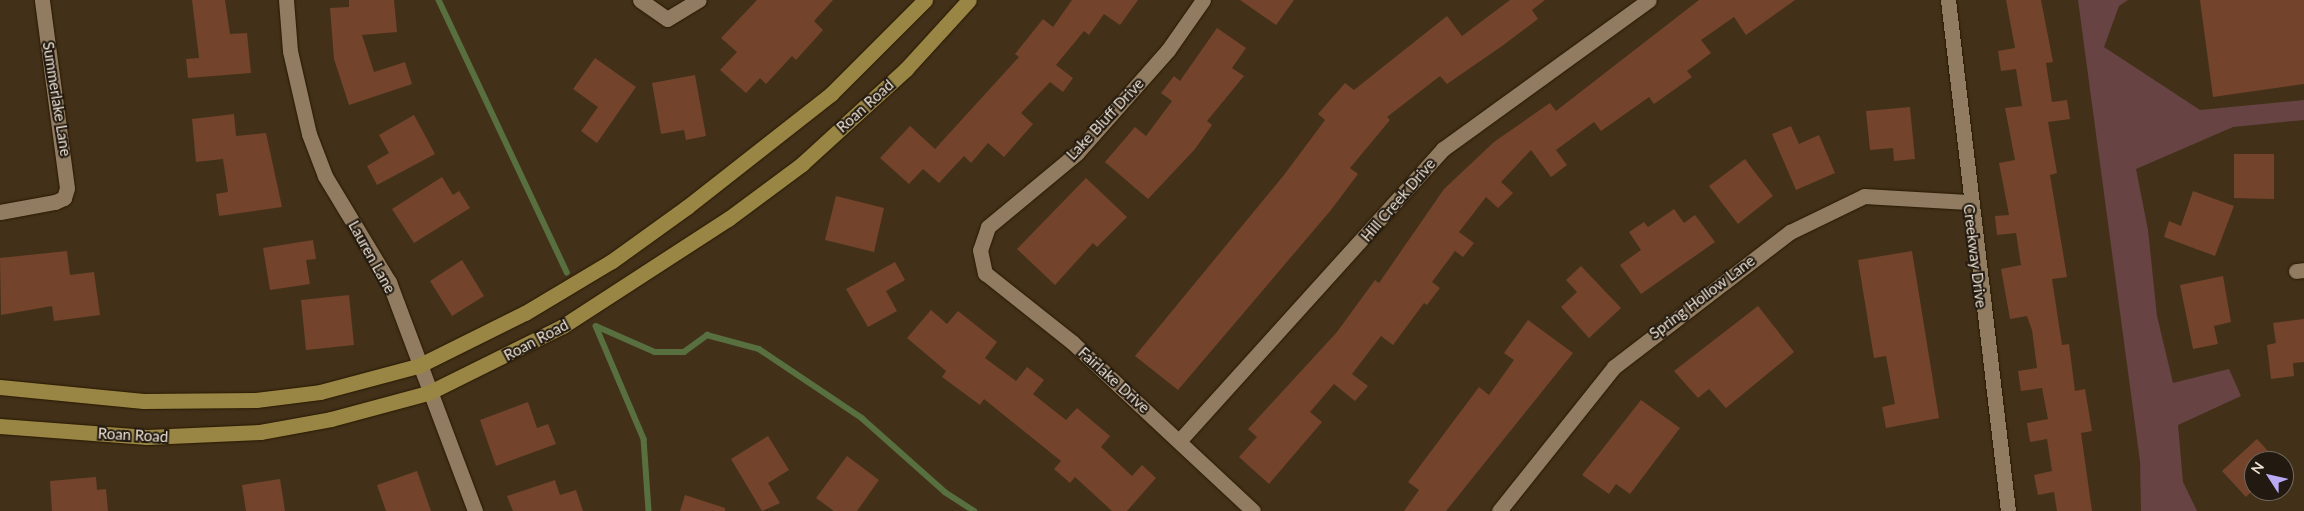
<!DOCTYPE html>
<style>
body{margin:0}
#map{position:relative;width:2304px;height:511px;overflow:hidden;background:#423118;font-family:Lato,sans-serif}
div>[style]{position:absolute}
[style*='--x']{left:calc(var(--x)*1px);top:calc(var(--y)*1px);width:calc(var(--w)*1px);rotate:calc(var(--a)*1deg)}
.green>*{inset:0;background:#674344}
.stream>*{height:5.5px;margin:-2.75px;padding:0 2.75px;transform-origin:2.75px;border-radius:2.75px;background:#586f40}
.building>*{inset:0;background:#73432c}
.roads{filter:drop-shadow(0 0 1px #291801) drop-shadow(0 0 1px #291801)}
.street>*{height:15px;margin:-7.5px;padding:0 7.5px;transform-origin:7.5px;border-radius:7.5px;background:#917c61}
.secondary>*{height:15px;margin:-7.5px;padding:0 7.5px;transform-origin:7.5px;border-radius:7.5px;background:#998644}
span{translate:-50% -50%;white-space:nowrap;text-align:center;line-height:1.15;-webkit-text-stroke:4px #221a10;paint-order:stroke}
.street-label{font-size:15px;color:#efe3d5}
.north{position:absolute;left:2244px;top:451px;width:50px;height:50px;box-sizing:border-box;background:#221a10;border:1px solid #746a5f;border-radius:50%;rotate:305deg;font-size:14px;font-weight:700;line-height:20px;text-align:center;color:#efe3d5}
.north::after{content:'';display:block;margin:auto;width:18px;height:22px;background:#baaaf6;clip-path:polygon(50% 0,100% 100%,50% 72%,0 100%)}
</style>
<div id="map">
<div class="green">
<div style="clip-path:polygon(2078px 0,2128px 0,2119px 6px,2104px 47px,2200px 110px,2304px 100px,2304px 120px,2233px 127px,2136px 169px,2148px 230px,2157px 316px,2173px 383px,2229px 369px,2241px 396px,2178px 425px,2183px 482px,2197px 511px,2141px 511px,2140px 461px)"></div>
</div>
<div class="stream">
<div style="--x:439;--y:0;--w:301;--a:64.8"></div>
<div style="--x:596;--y:326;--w:64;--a:23.8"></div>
<div style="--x:655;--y:352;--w:29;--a:0"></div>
<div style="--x:684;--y:352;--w:29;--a:-36"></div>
<div style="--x:707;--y:335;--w:54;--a:15.1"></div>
<div style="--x:759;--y:349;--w:124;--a:33.8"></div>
<div style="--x:862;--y:418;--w:111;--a:41.7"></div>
<div style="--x:945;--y:492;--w:35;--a:33"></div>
<div style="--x:596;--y:326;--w:123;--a:67"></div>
<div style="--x:644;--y:439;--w:72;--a:86"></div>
</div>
<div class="building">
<div style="clip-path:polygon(192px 0,225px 0,230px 34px,247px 33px,251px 73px,188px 78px,186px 59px,199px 58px)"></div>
<div style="clip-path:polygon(349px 0,394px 0,397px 32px,362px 35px,374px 72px,405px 62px,412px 84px,349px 105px,334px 59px,330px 8px,349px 7px)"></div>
<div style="clip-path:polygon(757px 0,833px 0,814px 21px,823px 30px,796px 60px,792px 56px,766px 84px,760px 78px,746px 93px,720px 70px,737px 52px,721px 38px)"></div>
<div style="clip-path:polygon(1072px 0,1138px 0,1120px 25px,1104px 14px,1089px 35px,1084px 31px,1056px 65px,1073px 78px,1063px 92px,1050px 82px,1021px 113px,1033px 124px,1004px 157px,988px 143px,971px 163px,964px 156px,939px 183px,923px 169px,909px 184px,880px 158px,910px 126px,935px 149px,1019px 57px,1015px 54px,1043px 19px,1053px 27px)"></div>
<div style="clip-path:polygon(1240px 0,1294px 0,1276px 25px)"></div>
<div style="clip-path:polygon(1510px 0,1545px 0,1532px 10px,1538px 19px,1502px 46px,1447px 84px,1440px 76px,1387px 117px,1390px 120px,1350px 168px,1358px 174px,1331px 210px,1178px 390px,1135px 356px,1284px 175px,1325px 120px,1318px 114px,1345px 83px,1354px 90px,1447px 16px,1462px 36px)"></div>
<div style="clip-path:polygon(1699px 0,1795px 0,1746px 35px,1734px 17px,1701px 40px,1711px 53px,1687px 71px,1692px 77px,1654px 104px,1649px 97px,1601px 131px,1594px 122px,1556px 150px,1567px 165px,1551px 177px,1531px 150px,1501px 182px,1513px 193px,1498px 208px,1486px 197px,1459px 232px,1474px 243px,1463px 257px,1455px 251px,1432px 282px,1440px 288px,1427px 305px,1424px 303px,1393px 345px,1381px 336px,1352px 374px,1368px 386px,1355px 401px,1334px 384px,1310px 412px,1322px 422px,1269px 484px,1239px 457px,1257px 437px,1248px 429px,1337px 332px,1375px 280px,1379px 283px,1444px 189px,1494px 142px,1550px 103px,1556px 111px)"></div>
<div style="clip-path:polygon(2006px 0,2041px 0,2053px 62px,2046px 63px,2052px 102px,2067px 100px,2070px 119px,2048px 122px,2057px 173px,2050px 175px,2067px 277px,2052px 279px,2062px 345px,2069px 344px,2075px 391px,2085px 389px,2092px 431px,2081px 433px,2092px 511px,2057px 511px,2054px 492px,2038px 495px,2034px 475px,2052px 471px,2047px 439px,2030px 442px,2027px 423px,2048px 419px,2042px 388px,2021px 391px,2018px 371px,2037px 368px,2032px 330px,2027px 316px,2010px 319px,2001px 269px,2021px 265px,2016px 233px,1997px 235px,1995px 216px,2009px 215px,1999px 163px,2015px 160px,2005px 108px,2022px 106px,2016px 69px,2001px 71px,1998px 51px,2015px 48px)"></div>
<div style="clip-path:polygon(2200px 0,2304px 0,2304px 84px,2213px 97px)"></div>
<div style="clip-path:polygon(1217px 28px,1246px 48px,1232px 68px,1244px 76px,1207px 121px,1212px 125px,1195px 149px,1148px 199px,1105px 162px,1135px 127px,1146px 136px,1172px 101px,1161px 93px,1174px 76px,1180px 81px)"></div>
<div style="clip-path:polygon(595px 58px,636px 87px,597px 143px,581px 131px,598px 107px,573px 89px)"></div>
<div style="clip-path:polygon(695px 75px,706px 136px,686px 140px,684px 130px,661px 134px,652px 83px)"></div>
<div style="clip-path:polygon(1910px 107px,1915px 159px,1894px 161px,1893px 148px,1870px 150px,1866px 111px)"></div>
<div style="clip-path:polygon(234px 114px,236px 136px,266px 133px,282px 207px,219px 216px,216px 194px,228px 192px,223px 159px,196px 162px,192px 119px)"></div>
<div style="clip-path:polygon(414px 115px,435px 154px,377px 185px,367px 166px,389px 153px,379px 135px)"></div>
<div style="clip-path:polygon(1791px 126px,1799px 144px,1819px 135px,1835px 173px,1796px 190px,1772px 134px)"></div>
<div style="clip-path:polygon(2234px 154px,2274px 154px,2274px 199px,2234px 198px)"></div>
<div style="clip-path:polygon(1745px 159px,1773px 196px,1738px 224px,1709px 186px)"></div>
<div style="clip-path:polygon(442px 177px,453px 195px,459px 191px,470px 208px,414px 243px,392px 209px)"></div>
<div style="clip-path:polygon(1086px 178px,1127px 217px,1097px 247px,1093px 243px,1055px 285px,1017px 249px)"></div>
<div style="clip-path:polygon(2193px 191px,2234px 206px,2215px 256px,2164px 237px,2169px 221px,2181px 226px)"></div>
<div style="clip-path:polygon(836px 196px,884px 208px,874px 252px,825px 240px)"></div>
<div style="clip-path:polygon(1674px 209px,1684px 223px,1695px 215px,1715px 242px,1641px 294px,1620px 265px,1641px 250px,1629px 232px,1644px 222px,1648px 227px)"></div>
<div style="clip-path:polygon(313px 240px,316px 259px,306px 260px,310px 284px,270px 290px,263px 248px)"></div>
<div style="clip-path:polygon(67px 251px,70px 275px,94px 272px,100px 315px,54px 321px,52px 306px,1px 315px,0 258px)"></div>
<div style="clip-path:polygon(1912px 251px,1939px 418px,1886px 428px,1882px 407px,1895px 404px,1886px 356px,1874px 358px,1858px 260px)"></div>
<div style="clip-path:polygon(462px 260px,484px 296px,452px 316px,430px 281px)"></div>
<div style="clip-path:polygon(895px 262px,905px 280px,886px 291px,897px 311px,868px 327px,846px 289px)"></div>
<div style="clip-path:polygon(1581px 266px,1621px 308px,1589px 338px,1561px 307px,1577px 292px,1566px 280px)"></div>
<div style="clip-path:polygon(2223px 276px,2231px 322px,2214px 326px,2218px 344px,2193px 349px,2180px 285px)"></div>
<div style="clip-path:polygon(349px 295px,354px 345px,306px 350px,301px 300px)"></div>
<div style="clip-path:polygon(1758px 306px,1794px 352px,1726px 408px,1709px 389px,1698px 398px,1674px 371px)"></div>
<div style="clip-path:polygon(931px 310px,947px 324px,958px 311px,997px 342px,985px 358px,1016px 381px,1027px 367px,1044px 380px,1033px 394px,1066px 420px,1077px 408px,1110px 436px,1101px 447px,1132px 476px,1142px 465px,1156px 478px,1127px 511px,1112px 511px,1075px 477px,1070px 483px,1054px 469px,1061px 461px,984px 399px,980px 405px,942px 377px,946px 371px,907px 338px)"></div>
<div style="clip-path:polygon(2304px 319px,2304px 362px,2293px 363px,2294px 376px,2271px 379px,2267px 345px,2276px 343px,2273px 323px)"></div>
<div style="clip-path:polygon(1528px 320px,1573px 353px,1446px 511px,1404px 511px,1419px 490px,1408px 482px,1479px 387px,1489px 395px,1514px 360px,1504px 353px)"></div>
<div style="clip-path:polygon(1641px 400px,1680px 428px,1630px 494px,1616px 484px,1609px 494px,1582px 475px)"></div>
<div style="clip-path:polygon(528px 402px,537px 428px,548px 424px,556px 444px,496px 466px,480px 420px)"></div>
<div style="clip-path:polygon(768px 436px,789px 470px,768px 483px,780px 503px,762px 511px,731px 459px)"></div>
<div style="clip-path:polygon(2257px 439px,2277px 461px,2254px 461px,2254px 489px,2246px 497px,2222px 471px)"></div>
<div style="clip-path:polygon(847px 456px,879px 480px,857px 511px,834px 511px,816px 498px)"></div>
<div style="clip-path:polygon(417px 471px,431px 511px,386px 511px,377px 485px)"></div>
<div style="clip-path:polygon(96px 477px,97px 490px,106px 489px,108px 511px,52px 511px,50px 481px)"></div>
<div style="clip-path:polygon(280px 479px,285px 511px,246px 511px,242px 485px)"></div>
<div style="clip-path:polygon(555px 480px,560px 495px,576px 490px,583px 511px,513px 511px,507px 496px)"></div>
<div style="clip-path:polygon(685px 495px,725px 508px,725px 511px,680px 511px)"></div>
</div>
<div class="roads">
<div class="street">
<div style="--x:286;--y:0;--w:51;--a:85.5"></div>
<div style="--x:290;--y:51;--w:85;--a:77.1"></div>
<div style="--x:309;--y:134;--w:45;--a:69.1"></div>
<div style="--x:325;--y:176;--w:124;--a:58.9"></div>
<div style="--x:389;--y:282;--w:245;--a:69.4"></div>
<div style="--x:640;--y:0;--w:33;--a:35"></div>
<div style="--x:667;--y:19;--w:37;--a:-31"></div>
<div style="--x:1203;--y:0;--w:61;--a:125"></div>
<div style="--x:1168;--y:50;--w:137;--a:131.5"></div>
<div style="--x:1077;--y:153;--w:116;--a:140.3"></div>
<div style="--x:988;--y:227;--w:24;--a:109"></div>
<div style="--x:980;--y:250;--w:24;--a:78"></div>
<div style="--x:985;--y:273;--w:112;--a:38.5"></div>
<div style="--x:1073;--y:343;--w:246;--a:43"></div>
<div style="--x:1948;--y:0;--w:515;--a:83.3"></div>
<div style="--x:0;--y:212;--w:56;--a:-10.3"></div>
<div style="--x:55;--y:202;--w:10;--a:-24"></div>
<div style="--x:64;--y:198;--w:10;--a:-73"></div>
<div style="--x:67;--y:188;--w:190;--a:-97.6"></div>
<div style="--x:2296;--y:271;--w:8;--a:-7"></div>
<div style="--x:1181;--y:439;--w:391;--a:-47.9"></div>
<div style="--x:1443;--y:149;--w:254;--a:-35.9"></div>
<div style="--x:1499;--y:511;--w:184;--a:-51.4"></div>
<div style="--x:1614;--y:367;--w:222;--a:-37.5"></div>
<div style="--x:1790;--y:232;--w:82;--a:-25.9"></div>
<div style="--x:1864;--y:196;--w:104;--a:3.3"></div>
</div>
<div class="secondary">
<div style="--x:0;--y:387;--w:144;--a:5.6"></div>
<div style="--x:143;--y:401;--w:113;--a:-0.5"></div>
<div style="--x:256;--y:400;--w:64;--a:-7.1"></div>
<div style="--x:320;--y:392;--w:101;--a:-14.9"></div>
<div style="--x:418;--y:366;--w:119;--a:-26.4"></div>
<div style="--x:525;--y:313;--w:101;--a:-30.9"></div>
<div style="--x:612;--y:261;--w:92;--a:-35.8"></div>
<div style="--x:687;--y:207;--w:183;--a:-38.1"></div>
<div style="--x:831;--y:94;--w:133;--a:-45"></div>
<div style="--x:0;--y:426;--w:147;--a:4.3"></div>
<div style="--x:147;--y:437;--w:113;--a:-2.5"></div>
<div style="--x:260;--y:432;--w:72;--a:-10.4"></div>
<div style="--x:331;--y:419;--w:100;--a:-15"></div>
<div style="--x:428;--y:393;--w:151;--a:-26.4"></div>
<div style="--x:563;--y:326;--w:197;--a:-33"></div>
<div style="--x:728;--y:219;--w:92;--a:-36.6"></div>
<div style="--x:802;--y:164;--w:141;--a:-42.4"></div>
<div style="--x:906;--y:69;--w:93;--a:-47.6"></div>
</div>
</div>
<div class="street-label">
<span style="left:57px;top:99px;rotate:81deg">Summerlake Lane</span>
<span style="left:865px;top:106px;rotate:-42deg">Roan Road</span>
<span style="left:1105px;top:119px;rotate:-47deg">Lake Bluff Drive</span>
<span style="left:1398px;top:200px;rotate:-49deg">Hill Creek Drive</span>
<span style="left:1975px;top:256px;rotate:83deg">Creekway Drive</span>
<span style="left:372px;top:257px;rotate:61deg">Lauren Lane</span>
<span style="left:1702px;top:297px;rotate:-37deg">Spring Hollow Lane</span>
<span style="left:536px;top:340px;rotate:-28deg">Roan Road</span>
<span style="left:1114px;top:380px;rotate:42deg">Fairlake Drive</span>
<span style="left:133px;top:435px;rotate:3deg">Roan Road</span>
</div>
<div class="north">N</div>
</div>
